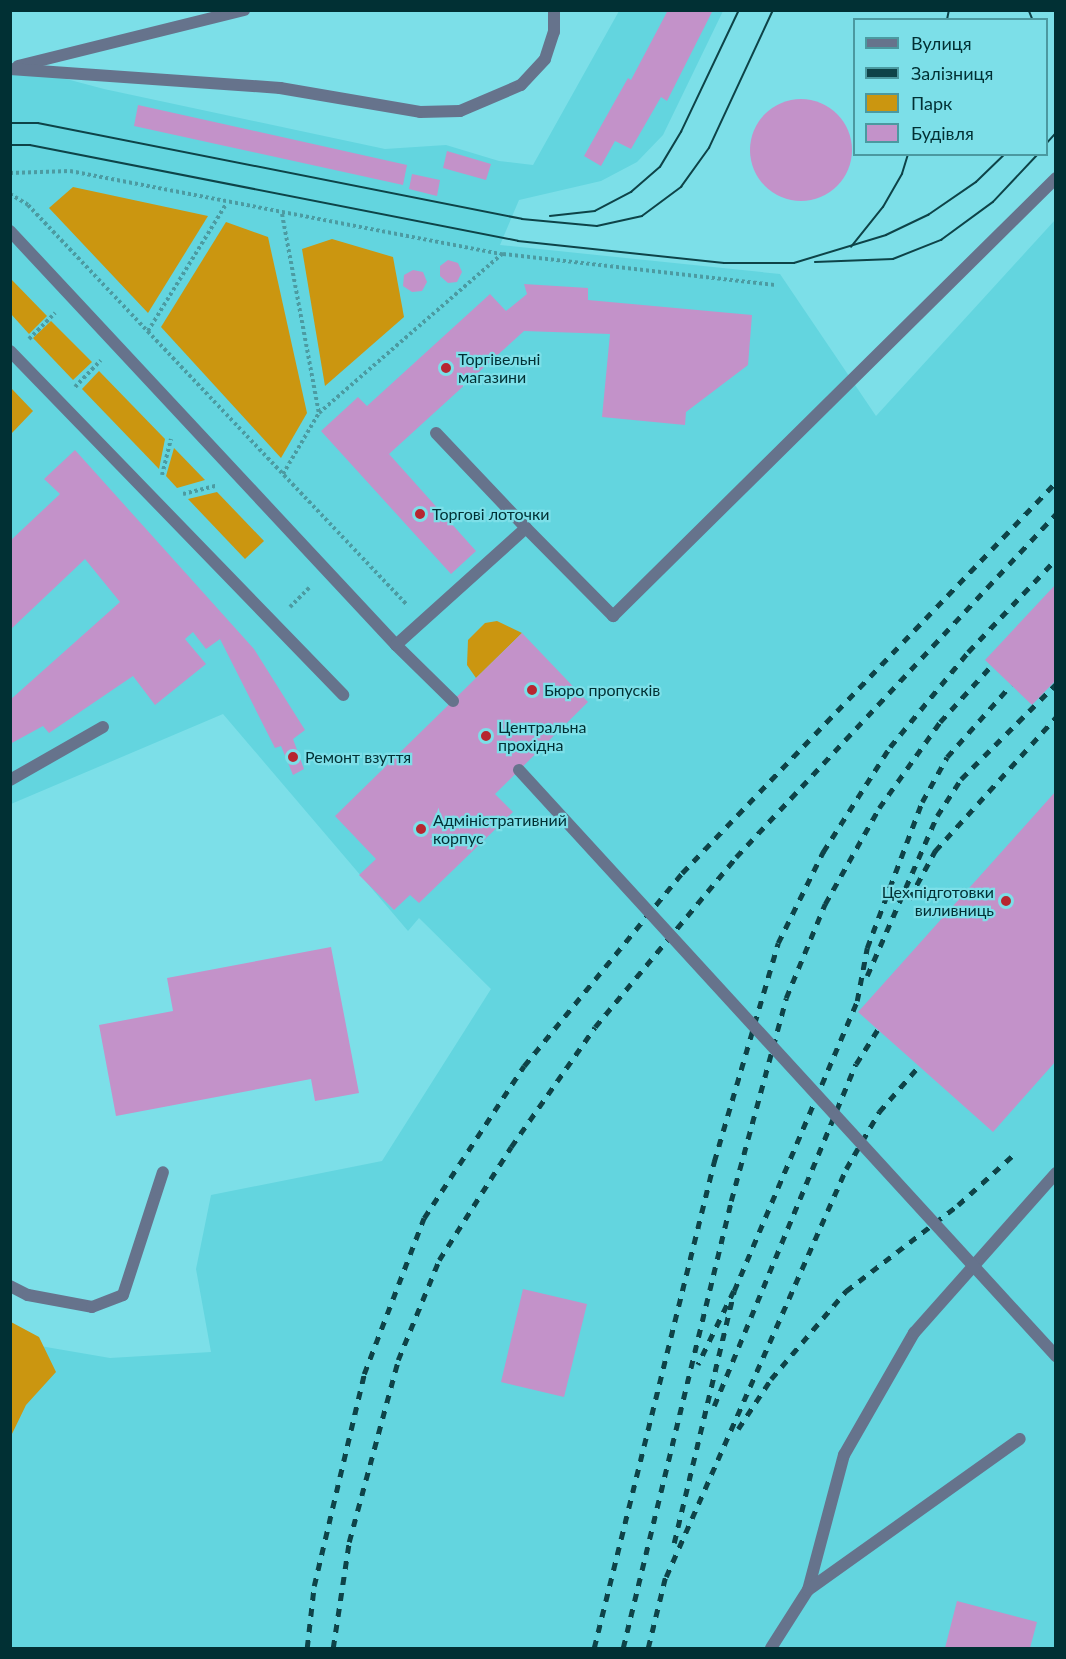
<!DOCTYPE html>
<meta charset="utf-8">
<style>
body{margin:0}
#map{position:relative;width:1066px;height:1659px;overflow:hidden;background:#7cdfe8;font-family:Lato,sans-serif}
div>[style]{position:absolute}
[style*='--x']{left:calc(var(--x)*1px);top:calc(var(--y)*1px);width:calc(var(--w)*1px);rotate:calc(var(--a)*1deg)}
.built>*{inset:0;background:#63d5df}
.green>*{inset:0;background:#cb9610}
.building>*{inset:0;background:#c392c9}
.round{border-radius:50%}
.path>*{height:4px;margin-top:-2px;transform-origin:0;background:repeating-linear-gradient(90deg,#4c9ba2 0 3px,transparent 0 6px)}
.service>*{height:12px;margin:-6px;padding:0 6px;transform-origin:6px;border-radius:6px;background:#66738c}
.minor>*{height:12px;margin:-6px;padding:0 6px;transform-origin:6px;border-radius:6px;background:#66738c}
.tram>*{height:1.5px;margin:-0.75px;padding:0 0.75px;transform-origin:0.75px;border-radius:0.75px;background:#0e4348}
.rail>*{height:4.5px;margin-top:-2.25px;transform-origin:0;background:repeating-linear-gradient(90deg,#0e4348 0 8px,transparent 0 16px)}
.minor-bridge>*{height:12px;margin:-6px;padding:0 6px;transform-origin:6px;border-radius:6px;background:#66738c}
.dots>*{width:16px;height:16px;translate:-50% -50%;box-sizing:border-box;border:3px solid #7cdfe8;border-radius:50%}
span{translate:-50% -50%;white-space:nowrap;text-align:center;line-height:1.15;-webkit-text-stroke:4.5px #7cdfe8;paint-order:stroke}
.poi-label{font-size:16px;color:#013034}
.left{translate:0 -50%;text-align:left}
.right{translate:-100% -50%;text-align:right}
.frame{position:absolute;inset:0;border:12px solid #013034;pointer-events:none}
.legend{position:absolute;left:853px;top:18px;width:195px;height:138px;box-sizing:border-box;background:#7cdfe8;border:2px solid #4b99a0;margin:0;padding:8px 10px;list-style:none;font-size:18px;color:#013034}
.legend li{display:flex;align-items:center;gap:12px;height:30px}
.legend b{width:30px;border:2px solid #4b99a0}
</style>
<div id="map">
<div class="built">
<div style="clip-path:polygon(619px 11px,723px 11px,663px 135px,637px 162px,601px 181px,519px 200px,500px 245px,780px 274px,876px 416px,1055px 220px,1055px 1648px,11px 1648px,11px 1341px,110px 1358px,211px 1352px,196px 1269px,211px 1195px,382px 1161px,491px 989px,419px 918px,408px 931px,223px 714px,11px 804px,10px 64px,104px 89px,385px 149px,446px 145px,499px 161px,533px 165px)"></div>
</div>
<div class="green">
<div style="clip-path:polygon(73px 187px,208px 216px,148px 313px,49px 208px)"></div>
<div style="clip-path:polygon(226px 222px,268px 237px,307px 413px,281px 458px,161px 327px)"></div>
<div style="clip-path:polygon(332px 239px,393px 257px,404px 317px,325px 386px,302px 249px)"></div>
<div style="clip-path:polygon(10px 278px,47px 316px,29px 334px,11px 314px)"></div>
<div style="clip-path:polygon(51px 321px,92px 362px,73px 380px,33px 338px)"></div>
<div style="clip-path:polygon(99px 371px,165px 439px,159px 469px,82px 389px)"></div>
<div style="clip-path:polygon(11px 388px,33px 411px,11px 434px)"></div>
<div style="clip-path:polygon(174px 448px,205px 480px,177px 488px,166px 476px)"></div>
<div style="clip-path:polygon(217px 492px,264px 541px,245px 559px,188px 499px)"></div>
<div style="clip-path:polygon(497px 621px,522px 633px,476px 678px,467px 665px,468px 640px,485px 623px)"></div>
<div style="clip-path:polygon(11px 1322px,39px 1337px,56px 1372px,26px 1405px,11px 1436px)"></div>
</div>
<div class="building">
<div style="clip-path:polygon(668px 10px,713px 10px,667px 101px,661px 97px,631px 149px,615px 141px,601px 166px,584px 156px,628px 78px,631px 80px)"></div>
<div class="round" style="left:750px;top:99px;width:102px;height:102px"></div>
<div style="clip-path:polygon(138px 105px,407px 165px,403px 185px,134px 126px)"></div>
<div style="clip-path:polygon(447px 151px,491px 164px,486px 180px,443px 168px)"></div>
<div style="clip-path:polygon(412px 174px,440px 180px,437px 196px,409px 189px)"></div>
<div style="clip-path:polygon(448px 260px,458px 263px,462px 272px,457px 282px,448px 283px,440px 276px,440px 266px)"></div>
<div style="clip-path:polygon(413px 270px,423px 272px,427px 282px,422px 291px,412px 292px,403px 286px,404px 275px)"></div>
<div style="clip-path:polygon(524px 284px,588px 288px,588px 300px,752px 315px,748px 365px,686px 412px,685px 425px,602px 417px,610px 334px,524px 331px,389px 454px,476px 551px,451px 574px,321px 431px,358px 397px,367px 406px,490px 294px,506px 311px,527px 294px)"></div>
<div style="clip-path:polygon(75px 450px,254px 649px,305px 730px,293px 739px,304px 769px,293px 775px,281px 746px,275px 748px,220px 639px,206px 649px,193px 632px,185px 639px,206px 664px,155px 705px,133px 676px,49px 733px,43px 726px,10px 744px,10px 700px,120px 602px,85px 559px,10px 630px,10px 541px,60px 494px,44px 479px)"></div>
<div style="clip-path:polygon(1056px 584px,1056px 680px,1032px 705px,985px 660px)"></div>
<div style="clip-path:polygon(522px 633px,588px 702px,495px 794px,513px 812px,419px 903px,410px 895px,394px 910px,359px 875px,376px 859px,335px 816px)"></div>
<div style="clip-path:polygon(1056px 791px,1056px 1061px,993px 1132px,858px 1012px)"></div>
<div style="clip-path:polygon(331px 947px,359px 1093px,315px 1101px,311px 1079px,116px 1116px,99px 1025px,173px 1011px,167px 978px)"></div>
<div style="clip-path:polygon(523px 1289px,587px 1304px,564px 1397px,501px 1382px)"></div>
<div style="clip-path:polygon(957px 1601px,1037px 1622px,1030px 1648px,945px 1648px)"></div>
</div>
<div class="path">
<div style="--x:10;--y:173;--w:60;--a:-1.9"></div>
<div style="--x:70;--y:171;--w:441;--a:10.9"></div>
<div style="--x:503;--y:254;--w:275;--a:6.5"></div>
<div style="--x:10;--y:194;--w:21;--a:31"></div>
<div style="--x:28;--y:205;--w:551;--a:46.54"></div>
<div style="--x:282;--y:214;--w:202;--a:79.5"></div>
<div style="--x:148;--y:331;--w:149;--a:-58.4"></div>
<div style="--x:29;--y:339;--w:37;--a:-45"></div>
<div style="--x:75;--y:387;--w:37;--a:-46"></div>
<div style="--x:283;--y:474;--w:71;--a:-59.5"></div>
<div style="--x:319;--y:413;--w:242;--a:-41"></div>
<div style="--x:162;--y:475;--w:37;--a:-76"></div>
<div style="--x:183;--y:494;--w:34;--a:-14"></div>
<div style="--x:290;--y:607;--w:28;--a:-45"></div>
</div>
<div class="service">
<div style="--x:10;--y:231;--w:566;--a:47"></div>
<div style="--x:396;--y:645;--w:80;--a:44.5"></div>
<div style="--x:10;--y:351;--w:479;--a:45.9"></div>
<div style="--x:436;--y:433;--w:131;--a:46.5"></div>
<div style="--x:396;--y:645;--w:175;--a:-42"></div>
<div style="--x:526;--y:528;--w:124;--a:45.3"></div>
<div style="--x:613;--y:616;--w:623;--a:-44.67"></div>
<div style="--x:10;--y:780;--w:107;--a:-29.7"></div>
<div style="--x:10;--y:1286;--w:20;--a:27"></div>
<div style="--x:28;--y:1295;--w:65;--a:10.6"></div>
<div style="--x:92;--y:1307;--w:33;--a:-21"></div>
<div style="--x:123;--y:1295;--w:129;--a:-72"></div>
<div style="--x:808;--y:1590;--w:140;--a:-75.1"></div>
<div style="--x:844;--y:1455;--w:141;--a:-60.2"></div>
<div style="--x:914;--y:1333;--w:214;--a:-48.4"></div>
<div style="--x:771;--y:1648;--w:69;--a:-57.5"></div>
<div style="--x:808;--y:1590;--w:260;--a:-35.5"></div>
</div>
<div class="minor">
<div style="--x:18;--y:66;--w:233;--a:-13.9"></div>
<div style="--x:10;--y:69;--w:271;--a:4"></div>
<div style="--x:280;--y:88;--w:142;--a:9.7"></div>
<div style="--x:420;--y:112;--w:40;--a:-1.4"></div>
<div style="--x:460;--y:111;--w:66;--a:-23.1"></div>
<div style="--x:521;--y:85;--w:35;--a:-47"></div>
<div style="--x:545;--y:59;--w:28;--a:-72"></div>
<div style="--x:554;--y:32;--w:22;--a:-90"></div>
</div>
<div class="tram">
<div style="--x:1029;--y:10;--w:11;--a:68"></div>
<div style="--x:947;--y:20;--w:10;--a:-79"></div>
<div style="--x:10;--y:123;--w:28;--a:0"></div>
<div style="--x:38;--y:123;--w:493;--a:11.2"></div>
<div style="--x:522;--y:219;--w:75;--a:5.3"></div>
<div style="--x:597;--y:226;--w:46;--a:-12.5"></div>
<div style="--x:642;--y:216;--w:49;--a:-36.6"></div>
<div style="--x:681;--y:187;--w:48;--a:-54.3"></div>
<div style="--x:709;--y:148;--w:152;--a:-65.1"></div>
<div style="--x:1046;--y:144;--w:15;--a:-48"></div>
<div style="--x:10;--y:145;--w:20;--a:0"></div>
<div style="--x:30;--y:145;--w:497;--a:11.1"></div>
<div style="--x:518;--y:241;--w:207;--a:6.1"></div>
<div style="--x:724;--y:263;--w:70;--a:0"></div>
<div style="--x:794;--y:263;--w:96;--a:-16.9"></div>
<div style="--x:886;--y:235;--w:47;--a:-25.5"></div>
<div style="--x:928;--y:215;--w:58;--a:-34.5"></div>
<div style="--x:976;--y:182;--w:40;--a:-44"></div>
<div style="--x:550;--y:216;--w:45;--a:-6.3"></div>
<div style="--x:595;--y:211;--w:41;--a:-27.8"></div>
<div style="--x:631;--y:192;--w:38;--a:-41"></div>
<div style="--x:660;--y:167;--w:41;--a:-59"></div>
<div style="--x:681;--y:132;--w:135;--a:-64.6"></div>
<div style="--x:851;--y:247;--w:51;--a:-51.3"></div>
<div style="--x:883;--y:207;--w:38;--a:-60"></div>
<div style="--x:902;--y:174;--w:21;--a:-73"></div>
<div style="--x:815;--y:262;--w:78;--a:-2.2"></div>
<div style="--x:893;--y:259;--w:52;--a:-21.6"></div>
<div style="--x:941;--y:240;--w:64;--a:-36.2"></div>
<div style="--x:993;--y:202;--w:66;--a:-46.8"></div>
</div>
<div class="rail">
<div style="--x:909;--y:899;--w:55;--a:-61.6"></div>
<div style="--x:935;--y:851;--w:181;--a:-47.9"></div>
<div style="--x:867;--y:976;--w:175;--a:-66.4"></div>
<div style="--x:937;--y:816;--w:44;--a:-57"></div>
<div style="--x:961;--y:779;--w:134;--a:-45"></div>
<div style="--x:734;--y:1291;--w:315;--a:-67"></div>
<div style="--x:857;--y:1001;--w:54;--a:-79.3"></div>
<div style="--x:867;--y:948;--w:156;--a:-69.4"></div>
<div style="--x:922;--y:802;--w:51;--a:-60.9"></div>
<div style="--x:947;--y:757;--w:96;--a:-48.4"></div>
<div style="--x:714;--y:1406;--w:370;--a:-67.5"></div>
<div style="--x:856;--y:1064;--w:41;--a:-57.8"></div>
<div style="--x:738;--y:1429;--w:60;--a:-56.6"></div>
<div style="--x:771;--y:1379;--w:116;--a:-49.6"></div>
<div style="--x:846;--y:1291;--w:141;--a:-37.5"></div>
<div style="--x:958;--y:1205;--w:73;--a:-42.2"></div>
<div style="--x:674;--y:1543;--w:259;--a:-76.6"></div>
<div style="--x:734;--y:1291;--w:82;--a:115.9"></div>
<div style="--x:666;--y:1577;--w:446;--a:-66.2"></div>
<div style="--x:846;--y:1169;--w:66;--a:-59.9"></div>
<div style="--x:879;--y:1112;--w:61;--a:-49"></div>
<div style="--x:307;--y:1648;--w:62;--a:-83.6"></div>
<div style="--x:314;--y:1586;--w:218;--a:-76.7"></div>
<div style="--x:364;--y:1374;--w:167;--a:-69"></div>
<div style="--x:424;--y:1218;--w:182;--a:-56.7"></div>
<div style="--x:524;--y:1066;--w:249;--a:-50.7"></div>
<div style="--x:682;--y:873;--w:541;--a:-46.27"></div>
<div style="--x:333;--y:1648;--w:107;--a:-81.4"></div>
<div style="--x:349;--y:1542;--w:188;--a:-74.9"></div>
<div style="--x:398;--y:1360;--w:108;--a:-67.7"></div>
<div style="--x:439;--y:1260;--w:134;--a:-57.5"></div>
<div style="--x:511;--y:1147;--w:146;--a:-55"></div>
<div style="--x:595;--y:1027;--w:221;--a:-50.3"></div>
<div style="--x:736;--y:857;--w:469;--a:-47"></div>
<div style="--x:594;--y:1648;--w:501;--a:-76.13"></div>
<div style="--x:714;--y:1162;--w:228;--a:-73.7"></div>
<div style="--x:778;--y:943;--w:102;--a:-63.7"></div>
<div style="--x:823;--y:852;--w:125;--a:-57.5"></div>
<div style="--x:890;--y:747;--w:123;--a:-50.6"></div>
<div style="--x:968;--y:652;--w:128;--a:-46.6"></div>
<div style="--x:623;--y:1648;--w:460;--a:-76.4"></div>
<div style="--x:731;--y:1201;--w:210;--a:-74.8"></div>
<div style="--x:786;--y:998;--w:102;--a:-67.5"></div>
<div style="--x:825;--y:904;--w:110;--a:-60.6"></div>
<div style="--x:879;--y:808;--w:105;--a:-54.7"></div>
<div style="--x:940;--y:722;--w:76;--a:-47.7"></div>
<div style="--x:648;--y:1648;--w:80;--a:-76.3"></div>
</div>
<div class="minor-bridge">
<div style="--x:519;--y:770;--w:795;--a:47.5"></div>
</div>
<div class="dots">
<div style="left:446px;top:368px;background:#b72630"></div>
<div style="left:420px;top:514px;background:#b72630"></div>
<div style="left:532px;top:690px;background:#b72630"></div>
<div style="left:486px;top:736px;background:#b72630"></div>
<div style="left:293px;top:757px;background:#b72630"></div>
<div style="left:421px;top:829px;background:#b72630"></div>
<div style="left:1006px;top:901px;background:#b72630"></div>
</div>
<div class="poi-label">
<span class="left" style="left:458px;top:368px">Торгівельні<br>магазини</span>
<span class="left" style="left:432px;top:514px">Торгові лоточки</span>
<span class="left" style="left:544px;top:690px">Бюро пропусків</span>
<span class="left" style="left:498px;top:736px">Центральна<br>прохідна</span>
<span class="left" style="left:305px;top:757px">Ремонт взуття</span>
<span class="left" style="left:433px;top:829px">Адміністративний<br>корпус</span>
<span class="right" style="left:994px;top:901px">Цех підготовки<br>виливниць</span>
</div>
<div class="frame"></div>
<ul class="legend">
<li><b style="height:8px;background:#66738c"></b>Вулиця</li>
<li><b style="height:8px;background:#0e4348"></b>Залізниця</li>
<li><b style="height:16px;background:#cb9610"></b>Парк</li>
<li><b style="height:16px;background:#c392c9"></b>Будівля</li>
</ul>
</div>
